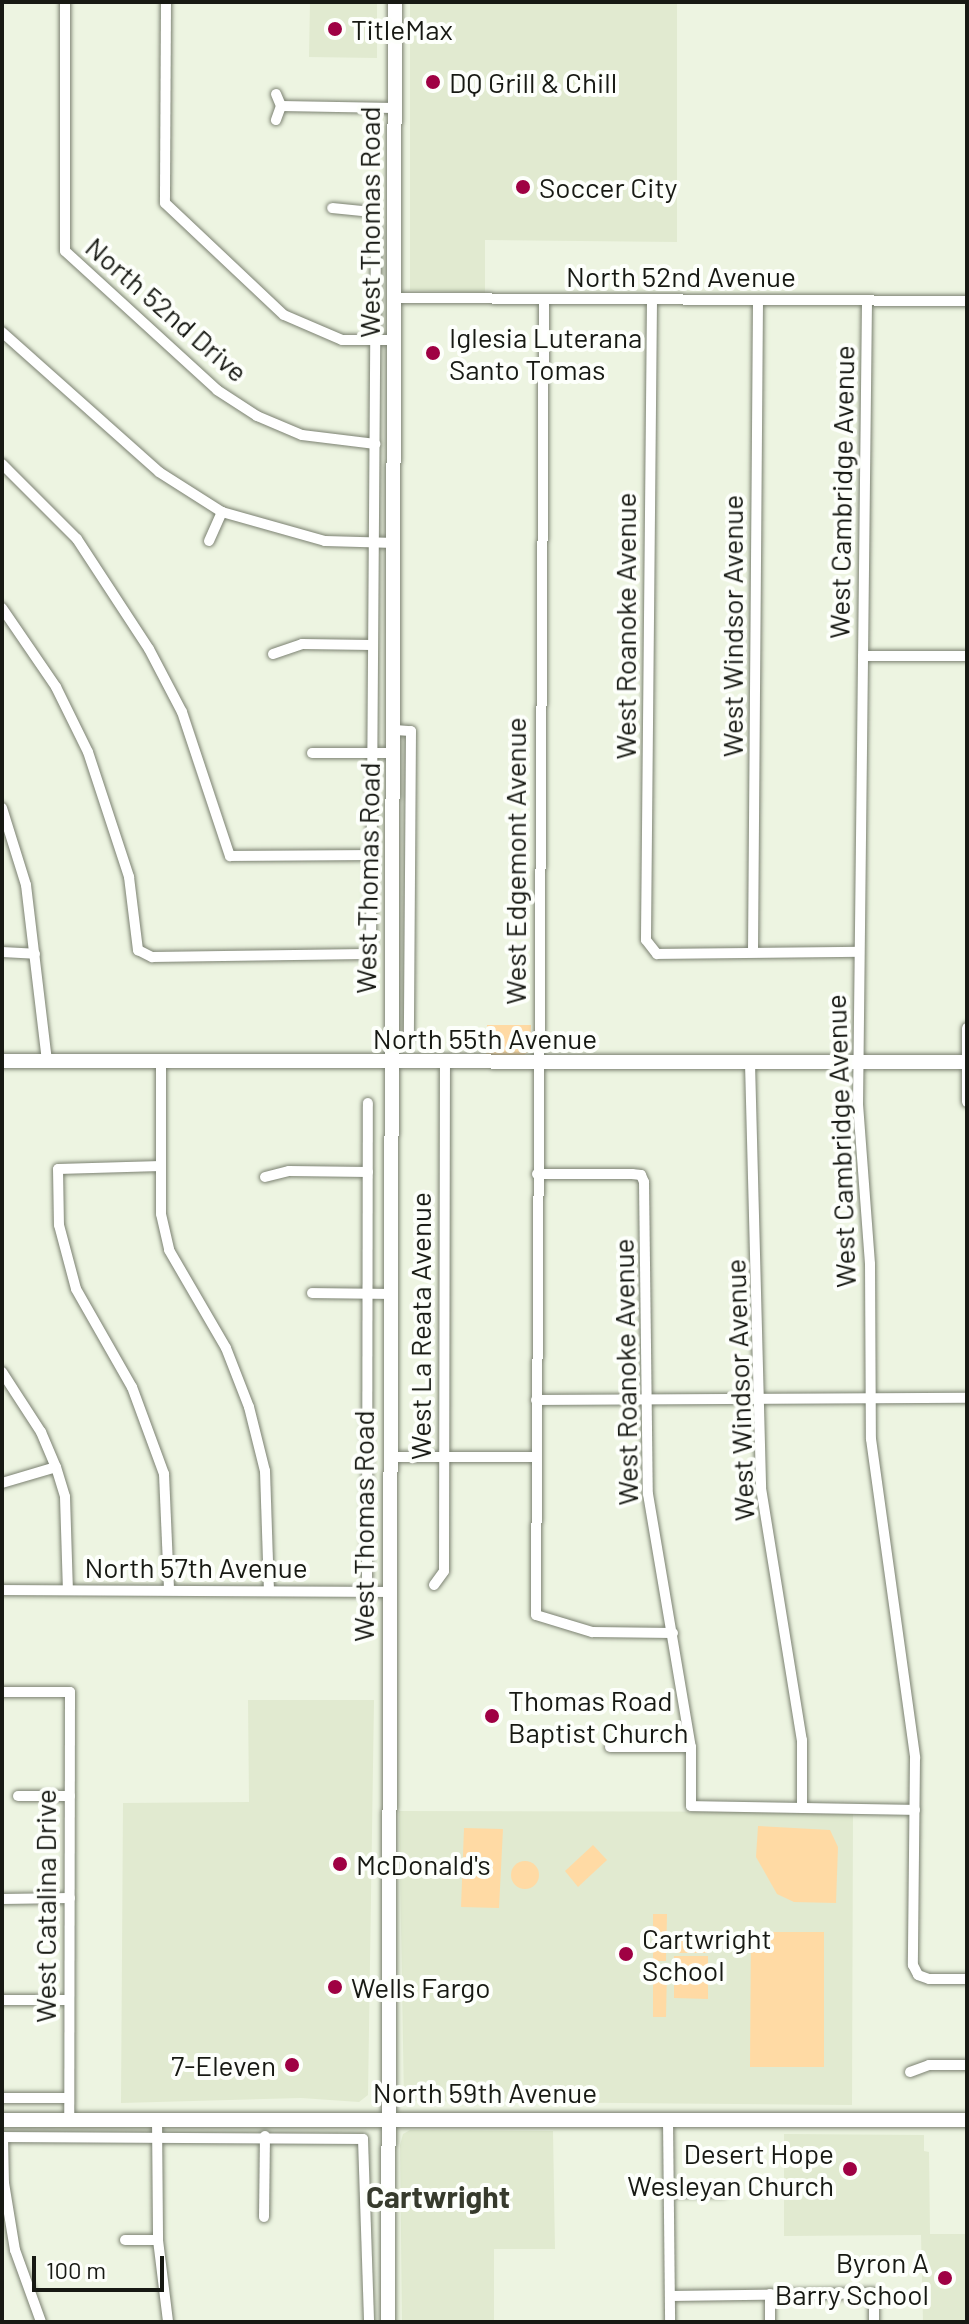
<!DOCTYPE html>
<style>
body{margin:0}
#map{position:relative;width:969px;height:2324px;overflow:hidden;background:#edf4e1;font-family:Barlow,sans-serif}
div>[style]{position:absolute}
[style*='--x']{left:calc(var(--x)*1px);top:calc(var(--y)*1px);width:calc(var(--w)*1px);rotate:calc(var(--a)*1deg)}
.built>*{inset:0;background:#e1ead0}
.green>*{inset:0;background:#ffdaa4}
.round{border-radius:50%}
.roads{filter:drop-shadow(0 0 2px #7b8171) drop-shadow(0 0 2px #7b8171)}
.street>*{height:10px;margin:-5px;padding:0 5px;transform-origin:5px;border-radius:5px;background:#fff}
.secondary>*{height:14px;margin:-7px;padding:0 7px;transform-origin:7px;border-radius:7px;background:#fff}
.dots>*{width:22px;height:22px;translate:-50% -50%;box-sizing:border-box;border:4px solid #fdfffb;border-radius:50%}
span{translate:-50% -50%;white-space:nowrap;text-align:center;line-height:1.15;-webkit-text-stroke:8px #fdfffb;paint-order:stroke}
.poi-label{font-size:28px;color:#171913}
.left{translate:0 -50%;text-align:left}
.right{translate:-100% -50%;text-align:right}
.street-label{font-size:28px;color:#171913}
.neighbourhood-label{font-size:30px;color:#373b2d;font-weight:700}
.frame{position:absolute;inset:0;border:4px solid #171913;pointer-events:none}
.scale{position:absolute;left:32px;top:2256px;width:132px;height:36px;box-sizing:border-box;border:4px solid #171913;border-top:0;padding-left:10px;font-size:24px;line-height:28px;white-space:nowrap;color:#171913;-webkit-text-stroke:6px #fdfffb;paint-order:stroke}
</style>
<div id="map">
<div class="built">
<div style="clip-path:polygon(310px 2px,377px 2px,377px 58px,309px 57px)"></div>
<div style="clip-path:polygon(410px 2px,677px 2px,677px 242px,485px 240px,485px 293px,410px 290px)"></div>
<div style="clip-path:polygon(248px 1700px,374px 1700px,368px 2095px,359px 2102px,301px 2098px,121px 2103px,123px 1803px,249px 1802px)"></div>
<div style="clip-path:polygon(399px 1811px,853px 1812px,852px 2105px,404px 2101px)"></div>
<div style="clip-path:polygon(410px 2130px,553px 2131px,555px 2249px,494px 2249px,494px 2322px,402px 2322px,400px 2145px,403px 2134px)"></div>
<div style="clip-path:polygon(784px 2134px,924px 2135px,924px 2151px,929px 2152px,930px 2234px,967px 2234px,967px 2322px,923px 2322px,921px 2235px,784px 2236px)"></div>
</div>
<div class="green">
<div style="clip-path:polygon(487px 1025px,531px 1025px,530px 1050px,523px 1056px,486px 1057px)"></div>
<div style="clip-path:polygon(758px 1826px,830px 1830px,838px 1847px,836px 1903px,794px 1902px,777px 1894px,756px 1857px)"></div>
<div style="clip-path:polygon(464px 1828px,503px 1829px,499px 1908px,461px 1907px)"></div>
<div style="clip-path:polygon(593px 1845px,607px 1860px,578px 1887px,565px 1871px)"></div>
<div class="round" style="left:511px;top:1861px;width:28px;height:28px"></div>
<div style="clip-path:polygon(653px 1914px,667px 1914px,666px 1961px,653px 1961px)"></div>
<div style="clip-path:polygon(751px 1932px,824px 1932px,824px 2067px,750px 2067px)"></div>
<div style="clip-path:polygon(674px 1933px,708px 1933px,708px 1953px,674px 1953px)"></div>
<div style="clip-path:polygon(674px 1956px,708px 1956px,708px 1976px,674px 1976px)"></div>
<div style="clip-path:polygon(653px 1970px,667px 1970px,666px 2017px,653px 2017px)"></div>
<div style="clip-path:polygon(674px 1978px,708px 1978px,708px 1999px,674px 1998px)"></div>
</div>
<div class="roads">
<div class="street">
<div style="--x:65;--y:2;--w:249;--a:90"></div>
<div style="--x:65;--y:251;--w:206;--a:42.4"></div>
<div style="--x:217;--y:390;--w:48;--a:33"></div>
<div style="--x:257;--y:416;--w:49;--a:22.9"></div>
<div style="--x:302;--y:435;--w:74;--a:7"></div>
<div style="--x:166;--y:2;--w:201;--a:90.3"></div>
<div style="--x:165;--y:203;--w:163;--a:43.3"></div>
<div style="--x:284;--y:315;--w:63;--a:23.3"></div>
<div style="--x:342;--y:340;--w:54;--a:0"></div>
<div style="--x:276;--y:94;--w:13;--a:67"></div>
<div style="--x:281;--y:106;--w:15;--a:110"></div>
<div style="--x:281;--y:106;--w:113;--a:1"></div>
<div style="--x:395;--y:298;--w:572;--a:0.3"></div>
<div style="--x:544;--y:299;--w:1316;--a:90.35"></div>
<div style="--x:536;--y:1615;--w:59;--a:16.9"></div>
<div style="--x:592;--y:1632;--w:81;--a:0.7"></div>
<div style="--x:652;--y:300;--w:640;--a:90.54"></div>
<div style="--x:646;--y:940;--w:18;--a:52"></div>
<div style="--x:657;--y:954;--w:202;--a:-0.6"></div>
<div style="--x:867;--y:301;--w:803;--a:90.64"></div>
<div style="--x:858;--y:1104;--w:160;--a:85.7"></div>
<div style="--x:870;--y:1264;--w:175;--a:89.7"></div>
<div style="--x:871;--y:1439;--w:322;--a:82.1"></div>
<div style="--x:915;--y:1758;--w:207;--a:90.6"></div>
<div style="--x:913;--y:1965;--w:11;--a:63"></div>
<div style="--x:918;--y:1975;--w:12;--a:20"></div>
<div style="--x:929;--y:1979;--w:38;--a:0"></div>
<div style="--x:2;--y:332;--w:210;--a:41.7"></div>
<div style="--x:159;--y:472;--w:75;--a:32.4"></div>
<div style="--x:222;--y:512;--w:107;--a:15.7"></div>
<div style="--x:325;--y:541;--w:70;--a:1.6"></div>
<div style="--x:2;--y:464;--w:106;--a:45"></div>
<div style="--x:77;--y:539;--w:131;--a:56.8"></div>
<div style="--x:149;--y:649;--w:71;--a:62.4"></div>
<div style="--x:182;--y:712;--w:152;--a:71.6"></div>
<div style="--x:230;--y:856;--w:140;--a:-0.4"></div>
<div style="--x:209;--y:541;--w:32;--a:-66"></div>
<div style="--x:2;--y:608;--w:96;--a:55.6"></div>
<div style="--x:56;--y:687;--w:72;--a:63.8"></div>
<div style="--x:88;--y:752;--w:132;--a:71.8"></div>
<div style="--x:129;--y:877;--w:74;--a:83"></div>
<div style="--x:138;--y:950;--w:16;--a:27"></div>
<div style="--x:152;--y:957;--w:214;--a:-0.8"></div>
<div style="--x:366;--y:954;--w:9;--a:-54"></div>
<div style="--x:371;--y:947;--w:716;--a:-89.6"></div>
<div style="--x:376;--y:231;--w:19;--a:-102"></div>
<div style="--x:372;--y:212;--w:40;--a:-174.3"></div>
<div style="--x:273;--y:654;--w:31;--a:-19"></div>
<div style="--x:302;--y:644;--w:70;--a:0.8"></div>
<div style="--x:863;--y:656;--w:104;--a:0"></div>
<div style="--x:395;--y:730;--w:16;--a:4"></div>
<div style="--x:411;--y:731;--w:307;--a:90.4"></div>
<div style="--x:312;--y:753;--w:82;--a:0"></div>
<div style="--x:2;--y:808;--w:81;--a:72.7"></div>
<div style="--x:26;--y:885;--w:178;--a:83.2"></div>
<div style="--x:2;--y:952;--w:33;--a:3"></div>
<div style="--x:753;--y:952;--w:652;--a:-89.56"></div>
<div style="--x:967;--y:1028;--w:74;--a:90"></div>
<div style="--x:161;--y:1063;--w:151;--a:90"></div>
<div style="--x:161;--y:1214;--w:37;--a:77"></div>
<div style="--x:169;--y:1250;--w:113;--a:59.8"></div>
<div style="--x:226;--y:1348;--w:63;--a:68.7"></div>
<div style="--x:249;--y:1407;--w:66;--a:76"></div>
<div style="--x:265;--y:1471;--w:120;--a:88.1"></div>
<div style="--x:750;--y:1063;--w:425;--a:88.5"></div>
<div style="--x:761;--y:1488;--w:255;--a:80.8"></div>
<div style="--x:802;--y:1740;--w:68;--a:90"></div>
<div style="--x:161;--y:1166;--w:103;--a:178.3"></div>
<div style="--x:58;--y:1169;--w:56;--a:89"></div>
<div style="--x:59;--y:1225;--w:66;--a:75.1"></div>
<div style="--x:76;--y:1289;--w:113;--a:60.3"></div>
<div style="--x:132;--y:1387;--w:93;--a:69.8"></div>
<div style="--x:164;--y:1474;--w:116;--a:87.5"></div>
<div style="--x:537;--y:1174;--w:95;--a:0"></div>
<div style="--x:632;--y:1174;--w:9;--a:6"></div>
<div style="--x:641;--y:1175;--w:8;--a:67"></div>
<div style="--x:644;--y:1182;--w:312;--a:89.3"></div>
<div style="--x:648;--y:1494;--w:257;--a:80.4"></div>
<div style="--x:691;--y:1747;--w:59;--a:90"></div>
<div style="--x:691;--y:1806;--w:224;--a:1"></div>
<div style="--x:265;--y:1177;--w:25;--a:-14"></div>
<div style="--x:289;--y:1171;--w:79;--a:0.7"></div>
<div style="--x:312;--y:1293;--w:77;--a:0.7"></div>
<div style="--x:2;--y:1372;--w:72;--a:57"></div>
<div style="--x:41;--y:1432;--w:38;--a:67"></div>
<div style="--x:56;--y:1467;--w:31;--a:73"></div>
<div style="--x:65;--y:1497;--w:93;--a:88.2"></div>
<div style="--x:536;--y:1400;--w:431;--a:-0.3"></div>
<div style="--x:390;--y:1457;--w:147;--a:0"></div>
<div style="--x:2;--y:1483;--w:56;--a:-16.5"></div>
<div style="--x:434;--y:1585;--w:17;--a:-54"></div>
<div style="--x:444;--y:1571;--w:507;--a:-89.89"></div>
<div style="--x:2;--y:1590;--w:387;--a:0.3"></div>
<div style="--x:367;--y:1591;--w:488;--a:-89.9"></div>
<div style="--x:2;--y:1692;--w:68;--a:0"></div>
<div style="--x:70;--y:1692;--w:427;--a:90.1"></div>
<div style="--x:610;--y:1747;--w:81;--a:0"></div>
<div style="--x:18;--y:1796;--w:52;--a:0"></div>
<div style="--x:2;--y:1899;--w:68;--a:-0.8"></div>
<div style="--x:2;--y:2000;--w:67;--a:0"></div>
<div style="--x:910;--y:2072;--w:20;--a:-20"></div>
<div style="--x:929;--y:2065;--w:38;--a:0"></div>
<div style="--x:2;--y:2098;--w:67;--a:0"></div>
<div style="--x:157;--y:2119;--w:121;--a:89.5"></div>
<div style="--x:158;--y:2240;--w:83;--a:83"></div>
<div style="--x:668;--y:2119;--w:203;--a:89.4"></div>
<div style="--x:2;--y:2137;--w:361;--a:0.3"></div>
<div style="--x:363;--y:2139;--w:183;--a:88.1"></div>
<div style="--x:3;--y:2137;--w:46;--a:88.8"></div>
<div style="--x:4;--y:2183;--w:68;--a:80.7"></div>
<div style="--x:15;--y:2250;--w:77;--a:70.1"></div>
<div style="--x:667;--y:2192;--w:56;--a:0"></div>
<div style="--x:264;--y:2217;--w:81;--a:-89.3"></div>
<div style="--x:125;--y:2240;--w:33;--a:0"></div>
<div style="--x:770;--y:2294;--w:28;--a:90"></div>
<div style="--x:670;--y:2296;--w:204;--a:-0.8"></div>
<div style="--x:874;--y:2293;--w:29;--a:90"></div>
</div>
<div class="secondary">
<div style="--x:2;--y:1061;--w:965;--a:0.06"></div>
<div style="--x:2;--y:2120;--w:965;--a:0"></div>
<div style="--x:388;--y:2322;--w:2320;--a:-89.83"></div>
</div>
</div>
<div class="dots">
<div style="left:335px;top:29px;background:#9f0143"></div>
<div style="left:433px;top:82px;background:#9f0143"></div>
<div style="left:523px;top:187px;background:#9f0143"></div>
<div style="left:433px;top:353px;background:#9f0143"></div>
<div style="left:492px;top:1716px;background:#9f0143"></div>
<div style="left:340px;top:1864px;background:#9f0143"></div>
<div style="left:626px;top:1954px;background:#9f0143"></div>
<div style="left:335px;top:1987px;background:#9f0143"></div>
<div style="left:292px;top:2065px;background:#9f0143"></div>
<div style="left:850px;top:2169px;background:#9f0143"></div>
<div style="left:945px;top:2278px;background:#9f0143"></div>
</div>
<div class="poi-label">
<span class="left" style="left:351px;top:29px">TitleMax</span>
<span class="left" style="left:449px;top:82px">DQ Grill &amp; Chill</span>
<span class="left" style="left:539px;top:187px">Soccer City</span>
<span class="left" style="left:449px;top:353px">Iglesia Luterana<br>Santo Tomas</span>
<span class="left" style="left:508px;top:1716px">Thomas Road<br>Baptist Church</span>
<span class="left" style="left:356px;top:1864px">McDonald's</span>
<span class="left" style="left:642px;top:1954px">Cartwright<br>School</span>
<span class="left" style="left:351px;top:1987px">Wells Fargo</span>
<span class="right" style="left:276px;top:2065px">7-Eleven</span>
<span class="right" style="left:834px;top:2169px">Desert Hope<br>Wesleyan Church</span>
<span class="right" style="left:929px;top:2278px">Byron A<br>Barry School</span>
</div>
<div class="street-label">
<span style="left:369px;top:222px;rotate:-90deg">West Thomas Road</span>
<span style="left:681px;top:276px">North 52nd Avenue</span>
<span style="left:167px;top:309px;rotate:41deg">North 52nd Drive</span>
<span style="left:841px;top:492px;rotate:-89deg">West Cambridge Avenue</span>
<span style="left:625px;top:626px;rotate:-90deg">West Roanoke Avenue</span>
<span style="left:732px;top:626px;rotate:-90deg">West Windsor Avenue</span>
<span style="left:515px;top:861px;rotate:-90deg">West Edgemont Avenue</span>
<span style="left:367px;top:878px;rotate:-89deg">West Thomas Road</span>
<span style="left:485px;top:1038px">North 55th Avenue</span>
<span style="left:840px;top:1141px;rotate:-92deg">West Cambridge Avenue</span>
<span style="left:420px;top:1326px;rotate:-90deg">West La Reata Avenue</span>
<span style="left:625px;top:1372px;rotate:-91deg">West Roanoke Avenue</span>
<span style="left:739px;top:1390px;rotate:-92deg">West Windsor Avenue</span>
<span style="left:363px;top:1526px;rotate:-90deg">West Thomas Road</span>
<span style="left:196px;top:1567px">North 57th Avenue</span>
<span style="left:45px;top:1906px;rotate:-90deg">West Catalina Drive</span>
<span style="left:485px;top:2092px">North 59th Avenue</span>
</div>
<div class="neighbourhood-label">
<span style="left:438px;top:2196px">Cartwright</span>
</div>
<div class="frame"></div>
<div class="scale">100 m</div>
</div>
